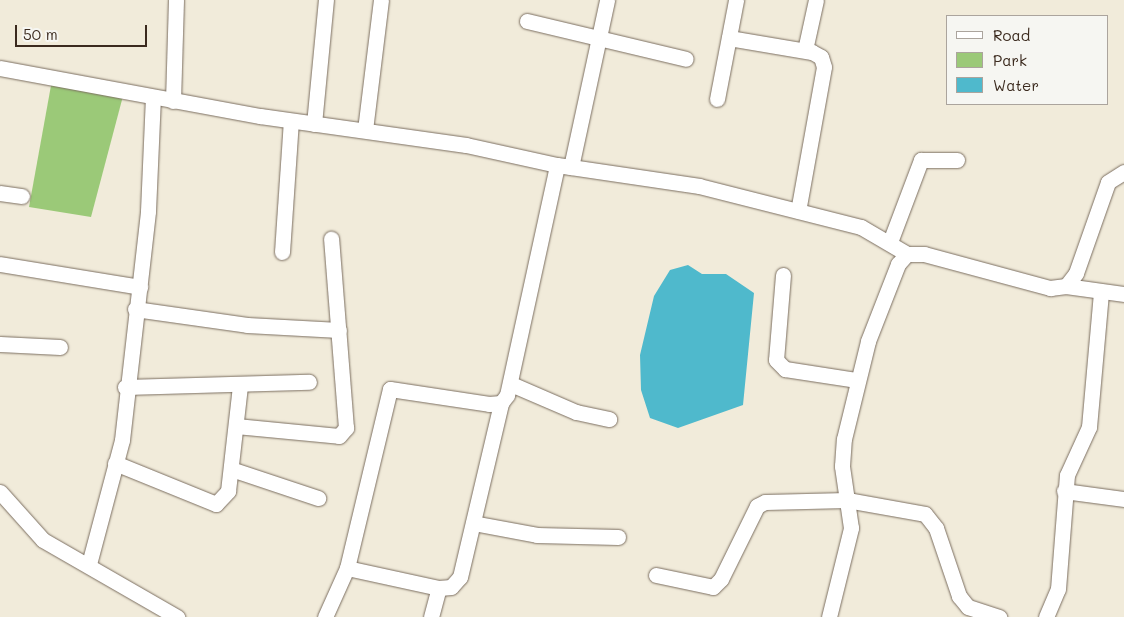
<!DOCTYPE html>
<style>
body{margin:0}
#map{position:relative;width:1124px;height:617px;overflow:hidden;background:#f1ebda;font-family:Mali,sans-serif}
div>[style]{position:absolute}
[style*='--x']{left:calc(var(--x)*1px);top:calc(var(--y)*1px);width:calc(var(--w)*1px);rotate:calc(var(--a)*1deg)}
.green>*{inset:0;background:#9bc978}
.water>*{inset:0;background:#4fb9cc}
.roads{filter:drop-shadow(0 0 1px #7b6e60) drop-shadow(0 0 1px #7b6e60)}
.minor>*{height:15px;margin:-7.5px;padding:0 7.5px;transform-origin:7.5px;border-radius:7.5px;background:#fff}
span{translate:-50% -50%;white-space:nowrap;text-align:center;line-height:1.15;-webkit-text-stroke:4.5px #f6f6f2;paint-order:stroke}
.legend{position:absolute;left:946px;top:15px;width:162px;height:90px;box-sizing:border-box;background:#f6f6f2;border:1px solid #aba49d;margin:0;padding:6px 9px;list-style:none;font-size:15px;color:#3b2a1e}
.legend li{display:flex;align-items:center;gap:10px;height:25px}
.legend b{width:25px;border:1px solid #aba49d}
.scale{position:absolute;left:15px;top:25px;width:132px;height:22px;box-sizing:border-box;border:2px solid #3b2a1e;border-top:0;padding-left:6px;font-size:15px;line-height:18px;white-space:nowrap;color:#3b2a1e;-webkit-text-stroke:4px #f6f6f2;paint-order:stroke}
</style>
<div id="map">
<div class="green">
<div style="clip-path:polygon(52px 80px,123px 96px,91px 217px,29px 207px)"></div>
</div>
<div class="water">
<div style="clip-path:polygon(688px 265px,702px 274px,726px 274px,754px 293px,743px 405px,678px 428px,650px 418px,641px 390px,640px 355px,654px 296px,670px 270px)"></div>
</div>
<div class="roads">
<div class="minor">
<div style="--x:527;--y:21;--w:163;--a:13.4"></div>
<div style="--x:729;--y:38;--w:84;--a:9.6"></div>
<div style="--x:812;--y:52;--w:10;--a:29"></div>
<div style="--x:821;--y:57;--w:10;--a:73"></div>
<div style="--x:824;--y:67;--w:146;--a:100.2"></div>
<div style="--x:805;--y:50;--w:51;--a:-77.6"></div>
<div style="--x:0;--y:68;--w:264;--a:10.5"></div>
<div style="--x:260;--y:116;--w:208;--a:8"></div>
<div style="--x:466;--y:145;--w:93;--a:12.4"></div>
<div style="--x:557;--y:165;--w:144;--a:8.4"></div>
<div style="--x:699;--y:186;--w:167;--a:14.2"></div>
<div style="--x:861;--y:227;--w:53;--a:30.4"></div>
<div style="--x:717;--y:99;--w:101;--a:-79.1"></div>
<div style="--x:173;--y:101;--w:101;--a:-88.3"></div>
<div style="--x:314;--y:124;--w:125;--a:-84.5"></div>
<div style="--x:365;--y:130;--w:131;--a:-83"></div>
<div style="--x:571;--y:167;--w:171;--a:-77.8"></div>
<div style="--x:0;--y:193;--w:22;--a:8"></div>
<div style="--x:890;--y:242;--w:88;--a:-69.3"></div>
<div style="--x:921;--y:160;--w:36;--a:0"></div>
<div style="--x:282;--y:252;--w:131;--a:-86.1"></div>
<div style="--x:0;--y:264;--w:142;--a:9.3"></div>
<div style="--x:783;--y:275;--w:85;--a:94.7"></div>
<div style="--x:776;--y:360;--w:13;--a:45"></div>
<div style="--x:785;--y:369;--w:73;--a:8.7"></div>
<div style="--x:1066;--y:286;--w:59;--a:7.9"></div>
<div style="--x:135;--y:309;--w:113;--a:8.1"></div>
<div style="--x:247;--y:325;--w:92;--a:3.1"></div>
<div style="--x:0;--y:344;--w:60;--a:2.9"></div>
<div style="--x:511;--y:384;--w:71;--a:23.3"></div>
<div style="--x:576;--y:412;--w:34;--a:12"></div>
<div style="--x:125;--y:387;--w:184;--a:-1.6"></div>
<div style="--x:236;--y:426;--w:103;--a:5.5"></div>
<div style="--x:339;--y:436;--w:11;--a:-49"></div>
<div style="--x:346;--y:428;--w:190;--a:-94.5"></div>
<div style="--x:115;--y:463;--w:109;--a:22.1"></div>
<div style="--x:216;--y:504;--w:18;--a:-47"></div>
<div style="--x:228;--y:491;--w:106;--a:-83.5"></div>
<div style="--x:231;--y:469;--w:92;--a:18.4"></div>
<div style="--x:1064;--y:491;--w:61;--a:7.6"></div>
<div style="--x:0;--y:492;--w:64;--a:48.1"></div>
<div style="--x:43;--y:540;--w:155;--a:29.9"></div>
<div style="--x:473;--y:523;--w:65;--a:10.6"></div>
<div style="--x:537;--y:535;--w:81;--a:1.4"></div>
<div style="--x:89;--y:564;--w:128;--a:-75.1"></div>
<div style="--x:122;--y:440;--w:230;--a:-83.5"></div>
<div style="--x:148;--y:211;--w:113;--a:-87.5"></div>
<div style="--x:347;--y:568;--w:94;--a:12.3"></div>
<div style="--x:439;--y:588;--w:12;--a:-5"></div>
<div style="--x:451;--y:587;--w:13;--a:-48"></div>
<div style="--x:460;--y:577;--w:179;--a:-76.7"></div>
<div style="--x:656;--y:575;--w:58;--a:11.9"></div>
<div style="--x:713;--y:587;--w:11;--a:-45"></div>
<div style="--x:721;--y:579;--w:81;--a:-63.7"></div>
<div style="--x:757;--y:506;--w:9;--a:-27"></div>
<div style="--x:765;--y:502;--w:82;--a:-1.4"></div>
<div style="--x:847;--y:500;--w:79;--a:10.2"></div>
<div style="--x:925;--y:514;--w:18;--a:52"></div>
<div style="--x:936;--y:528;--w:72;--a:71.3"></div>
<div style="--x:959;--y:596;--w:14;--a:51"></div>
<div style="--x:968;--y:607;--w:33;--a:18"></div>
<div style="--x:325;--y:617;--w:54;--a:-65.8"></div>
<div style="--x:347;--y:568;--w:184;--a:-76.5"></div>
<div style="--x:390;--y:389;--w:100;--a:8.6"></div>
<div style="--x:489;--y:404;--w:12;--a:-5"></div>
<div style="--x:501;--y:403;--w:10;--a:-53"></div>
<div style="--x:507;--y:395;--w:235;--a:-77.7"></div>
<div style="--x:431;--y:617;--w:30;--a:-75"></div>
<div style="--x:829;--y:617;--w:92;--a:-76.1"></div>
<div style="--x:851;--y:528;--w:63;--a:-98.3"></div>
<div style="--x:842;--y:466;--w:27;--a:-86"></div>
<div style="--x:844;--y:439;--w:101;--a:-76.2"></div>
<div style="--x:868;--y:341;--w:83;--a:-68.7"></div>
<div style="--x:898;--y:264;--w:13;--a:-48"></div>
<div style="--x:907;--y:254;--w:17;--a:0"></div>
<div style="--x:924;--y:254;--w:131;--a:15.1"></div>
<div style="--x:1050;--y:288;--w:16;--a:-7"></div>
<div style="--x:1066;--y:286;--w:16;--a:-52"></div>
<div style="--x:1076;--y:273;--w:96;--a:-70.6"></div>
<div style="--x:1108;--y:182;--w:19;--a:-32"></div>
<div style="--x:1046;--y:617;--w:30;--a:-67"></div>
<div style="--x:1058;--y:589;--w:114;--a:-85.5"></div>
<div style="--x:1067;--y:475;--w:53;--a:-65.4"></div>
<div style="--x:1089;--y:427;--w:136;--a:-84.9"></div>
</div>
</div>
<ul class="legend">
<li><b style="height:6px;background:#fff"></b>Road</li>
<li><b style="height:14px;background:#9bc978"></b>Park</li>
<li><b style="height:14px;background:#4fb9cc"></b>Water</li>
</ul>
<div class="scale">50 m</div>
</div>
